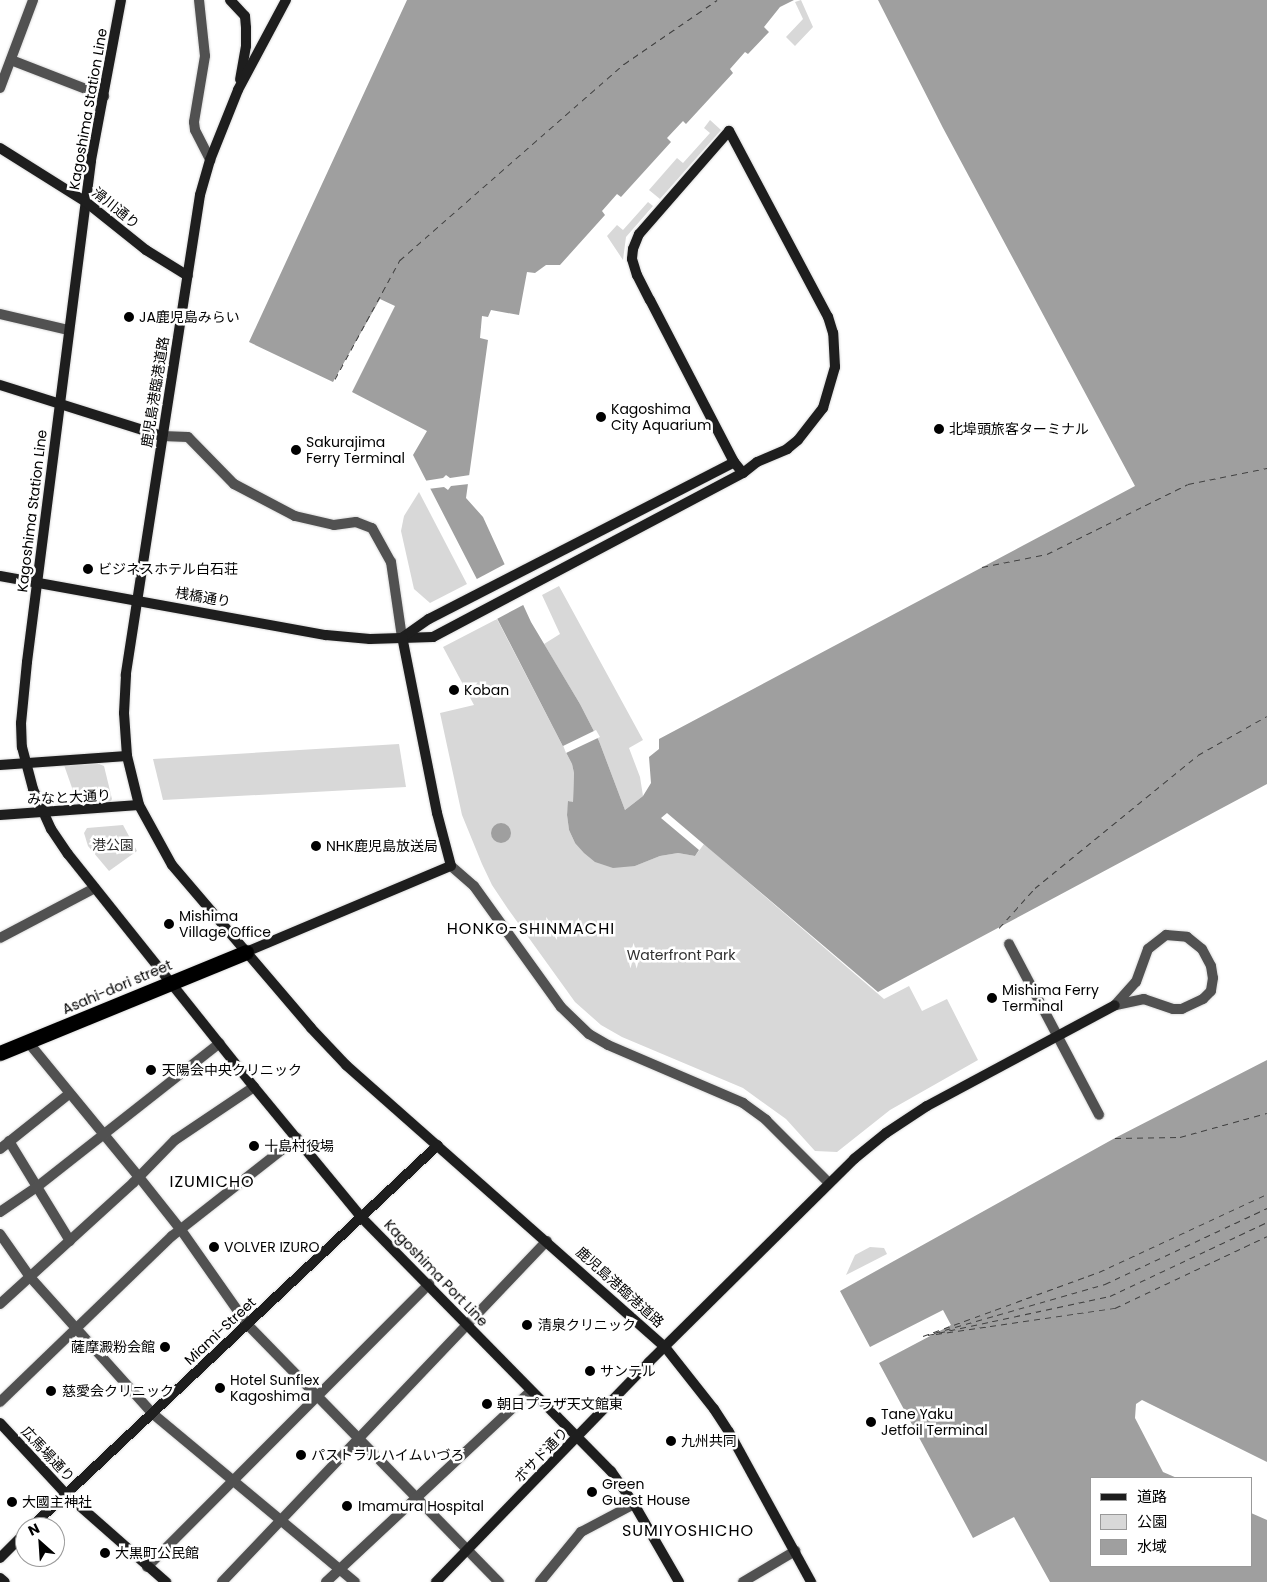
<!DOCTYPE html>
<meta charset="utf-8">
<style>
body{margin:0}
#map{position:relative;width:1267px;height:1582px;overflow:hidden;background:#fff;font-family:Poppins,"Noto Sans JP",sans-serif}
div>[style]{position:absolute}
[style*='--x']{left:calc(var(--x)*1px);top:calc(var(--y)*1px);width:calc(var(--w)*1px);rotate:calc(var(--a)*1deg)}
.green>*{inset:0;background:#d8d8d8}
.water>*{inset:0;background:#9f9f9f}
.round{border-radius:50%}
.pier>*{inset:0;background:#fff}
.ferry>*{height:1px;margin-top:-0.5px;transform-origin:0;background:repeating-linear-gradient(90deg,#404040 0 6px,transparent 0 11px)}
.roads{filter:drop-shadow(0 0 1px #dbdbdb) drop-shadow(0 0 1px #dbdbdb)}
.street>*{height:10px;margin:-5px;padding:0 5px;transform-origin:5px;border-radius:5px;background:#515151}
.secondary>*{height:10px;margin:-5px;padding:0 5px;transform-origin:5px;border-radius:5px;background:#1e1e1e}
.highway>*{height:15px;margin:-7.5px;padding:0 7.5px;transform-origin:7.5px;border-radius:7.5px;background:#000}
.dots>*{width:14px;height:14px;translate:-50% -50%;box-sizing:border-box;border:2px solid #fff;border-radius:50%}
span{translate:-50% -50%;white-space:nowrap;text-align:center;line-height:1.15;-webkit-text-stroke:5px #fff;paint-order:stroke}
.street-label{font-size:14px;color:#000}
.poi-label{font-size:14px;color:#000}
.left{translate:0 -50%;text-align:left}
.right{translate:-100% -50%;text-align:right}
.park-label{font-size:14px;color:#2f2f2f}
.quarter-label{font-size:16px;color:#000;letter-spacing:1px}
.legend{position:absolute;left:1090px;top:1477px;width:162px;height:90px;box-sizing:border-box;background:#fff;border:1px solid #999;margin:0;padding:6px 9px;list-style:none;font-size:15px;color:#000}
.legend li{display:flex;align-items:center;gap:10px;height:25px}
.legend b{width:25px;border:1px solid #999}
.north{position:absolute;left:15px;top:1517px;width:50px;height:50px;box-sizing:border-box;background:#fff;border:1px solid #999;border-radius:50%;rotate:334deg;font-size:14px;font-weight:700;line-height:20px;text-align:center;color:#000}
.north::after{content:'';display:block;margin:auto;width:18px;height:22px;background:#000;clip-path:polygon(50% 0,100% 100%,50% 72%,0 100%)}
</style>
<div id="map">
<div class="green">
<div style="clip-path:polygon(801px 0,813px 27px,795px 46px,786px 37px,803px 19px,795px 2px)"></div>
<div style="clip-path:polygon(710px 120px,721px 130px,660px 199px,649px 190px,677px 158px,683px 163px,710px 133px,704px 128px)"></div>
<div style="clip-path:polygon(648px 202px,653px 206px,626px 237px,623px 260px,607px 236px,617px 225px,623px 230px)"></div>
<div style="clip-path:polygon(419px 492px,467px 584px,430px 603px,414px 589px,401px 531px,404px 516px)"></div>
<div style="clip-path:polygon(559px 586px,643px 740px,629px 748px,640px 777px,643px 796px,625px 810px,599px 741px,580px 704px,544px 644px,560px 634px,542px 595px)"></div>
<div style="clip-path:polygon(497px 619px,572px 764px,574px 773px,573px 803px,569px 801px,567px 815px,569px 830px,575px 843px,635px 866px,660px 856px,678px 853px,695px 856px,704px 844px,884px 999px,909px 986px,922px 1011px,947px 999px,978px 1060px,890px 1110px,837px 1152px,815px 1151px,786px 1119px,743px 1088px,622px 1037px,601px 1025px,575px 1002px,508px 909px,492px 885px,482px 864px,462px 815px,440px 713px,474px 705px,443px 647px)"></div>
<div style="clip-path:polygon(399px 744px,406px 787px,163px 800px,153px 759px)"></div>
<div style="clip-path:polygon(99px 764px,104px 766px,112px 799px,110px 803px,78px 805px,64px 765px)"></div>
<div style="clip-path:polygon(123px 825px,137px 851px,109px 871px,88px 846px,84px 833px,87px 828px)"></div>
<div style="clip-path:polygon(870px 1247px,884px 1248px,887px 1254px,846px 1275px,855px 1255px)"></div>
</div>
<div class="water">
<div style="clip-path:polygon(407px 0,794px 0,780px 7px,764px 27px,769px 32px,748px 54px,745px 52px,730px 69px,733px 73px,686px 124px,683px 121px,667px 138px,671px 142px,621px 197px,617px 194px,602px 211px,605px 215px,560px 265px,546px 265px,535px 273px,527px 272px,519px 315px,491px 310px,488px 317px,482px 316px,480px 338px,488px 340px,466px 498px,483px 517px,531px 622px,580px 704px,599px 741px,625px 810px,643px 796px,651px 783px,649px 757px,659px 749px,659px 739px,1135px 486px,943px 128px,878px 0,1267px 0,1267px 784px,878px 992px,667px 813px,661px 818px,699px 850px,695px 856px,678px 853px,660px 856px,635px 866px,613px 868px,595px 862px,584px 853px,575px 843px,569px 830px,567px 815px,568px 801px,573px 802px,574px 773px,572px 764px,413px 455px,427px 431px,352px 392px,395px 306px,380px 299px,333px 382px,249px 342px)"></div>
<div class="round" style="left:491px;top:823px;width:20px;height:20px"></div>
<div style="clip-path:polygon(1267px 1060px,1267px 1462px,1142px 1400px,1136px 1404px,1135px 1418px,1163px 1472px,1177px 1478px,1091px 1478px,1091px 1566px,1251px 1566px,1251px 1513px,1267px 1520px,1267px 1582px,1050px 1582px,1014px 1517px,973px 1538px,879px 1363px,951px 1325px,943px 1310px,870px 1347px,840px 1291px,1115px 1138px)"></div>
</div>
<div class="pier">
<div style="clip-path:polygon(446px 475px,450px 478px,470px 475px,469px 484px,451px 486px,448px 490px,444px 487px,428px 489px,424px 481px,443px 478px)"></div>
<div style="clip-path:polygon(507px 563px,525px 604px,495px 620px,475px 580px)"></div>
<div style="clip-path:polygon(596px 730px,600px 737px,566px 753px,563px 746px)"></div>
</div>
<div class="ferry">
<div style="--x:335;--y:379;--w:136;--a:-61.4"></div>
<div style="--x:400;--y:260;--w:298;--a:-41.2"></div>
<div style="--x:624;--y:64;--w:113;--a:-34.5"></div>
<div style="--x:982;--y:567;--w:66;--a:-11.3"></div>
<div style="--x:1047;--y:554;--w:157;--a:-26.4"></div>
<div style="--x:1188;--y:484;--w:81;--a:-11.4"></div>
<div style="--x:999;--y:928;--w:54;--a:-48"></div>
<div style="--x:1035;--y:888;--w:210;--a:-39.2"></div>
<div style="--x:1198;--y:755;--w:79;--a:-29.5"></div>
<div style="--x:1115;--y:1138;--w:65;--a:-0.9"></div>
<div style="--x:1180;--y:1137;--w:90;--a:-15.4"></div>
<div style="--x:934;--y:1333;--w:178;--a:-16"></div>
<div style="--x:1105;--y:1284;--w:179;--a:-25.1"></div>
<div style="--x:936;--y:1334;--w:181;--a:-8.3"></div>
<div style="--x:1115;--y:1308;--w:168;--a:-25.3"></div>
<div style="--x:928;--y:1335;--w:186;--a:-12.1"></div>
<div style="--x:1110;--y:1296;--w:174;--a:-25.2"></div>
<div style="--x:923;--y:1336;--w:187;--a:-20"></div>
<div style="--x:1099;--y:1272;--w:185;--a:-24.9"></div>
</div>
<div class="roads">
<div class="street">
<div style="--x:199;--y:0;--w:56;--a:83.9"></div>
<div style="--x:205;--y:56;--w:67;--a:99.5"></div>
<div style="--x:194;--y:122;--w:8;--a:83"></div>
<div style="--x:195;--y:130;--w:34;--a:63"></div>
<div style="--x:11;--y:60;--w:100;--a:21.2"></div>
<div style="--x:0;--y:88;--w:94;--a:-69.4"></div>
<div style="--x:0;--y:314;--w:70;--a:13.2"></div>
<div style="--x:162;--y:436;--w:26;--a:2"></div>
<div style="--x:188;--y:437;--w:66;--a:45.6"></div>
<div style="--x:234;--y:484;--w:69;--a:27.7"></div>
<div style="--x:295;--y:516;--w:40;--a:13"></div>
<div style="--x:334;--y:525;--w:22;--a:-8"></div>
<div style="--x:356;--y:522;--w:17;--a:21"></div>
<div style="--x:372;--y:528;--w:39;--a:61"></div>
<div style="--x:391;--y:562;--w:76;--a:81.7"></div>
<div style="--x:451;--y:866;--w:30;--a:41"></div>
<div style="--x:474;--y:886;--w:149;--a:54.3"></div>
<div style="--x:561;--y:1007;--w:39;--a:44"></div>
<div style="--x:589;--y:1034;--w:22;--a:30"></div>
<div style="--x:608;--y:1045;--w:147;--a:23.2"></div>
<div style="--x:743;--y:1103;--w:29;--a:36"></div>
<div style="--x:766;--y:1120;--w:89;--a:45"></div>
<div style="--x:1166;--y:935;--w:21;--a:5"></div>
<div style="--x:1187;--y:937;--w:19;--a:39"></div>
<div style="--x:1202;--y:949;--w:19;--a:62"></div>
<div style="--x:1211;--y:966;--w:12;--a:81"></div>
<div style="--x:1213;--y:978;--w:13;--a:99"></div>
<div style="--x:1211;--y:991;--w:11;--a:135"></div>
<div style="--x:1203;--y:999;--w:23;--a:155"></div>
<div style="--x:1182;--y:1009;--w:9;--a:180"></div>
<div style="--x:1173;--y:1009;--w:31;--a:-161"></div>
<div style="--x:1144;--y:999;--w:30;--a:168"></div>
<div style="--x:1115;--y:1005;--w:31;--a:-48"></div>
<div style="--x:1136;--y:982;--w:35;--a:-70"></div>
<div style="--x:1148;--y:949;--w:23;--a:-38"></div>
<div style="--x:0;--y:938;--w:107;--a:-27.8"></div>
<div style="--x:1009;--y:944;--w:193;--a:62.2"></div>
<div style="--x:28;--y:1042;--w:175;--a:50.6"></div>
<div style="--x:139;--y:1177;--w:68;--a:51.6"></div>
<div style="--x:181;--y:1230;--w:115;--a:54.9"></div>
<div style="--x:247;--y:1324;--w:361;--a:45.7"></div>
<div style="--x:9;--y:1141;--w:117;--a:58.6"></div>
<div style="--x:0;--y:1149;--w:88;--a:-38.6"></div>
<div style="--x:0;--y:1212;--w:46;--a:-34.4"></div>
<div style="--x:38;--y:1186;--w:231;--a:-38.2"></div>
<div style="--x:0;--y:1234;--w:52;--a:55.1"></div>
<div style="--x:30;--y:1277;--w:183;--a:48.1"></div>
<div style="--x:152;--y:1413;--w:264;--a:39.8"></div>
<div style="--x:0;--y:1304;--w:180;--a:-42.3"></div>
<div style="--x:133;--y:1183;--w:60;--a:-45.7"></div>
<div style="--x:175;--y:1140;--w:95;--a:-33.9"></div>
<div style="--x:0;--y:1402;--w:239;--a:-44"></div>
<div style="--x:172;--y:1236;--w:159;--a:-38.1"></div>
<div style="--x:147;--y:1567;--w:400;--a:-45.1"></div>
<div style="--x:222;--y:1582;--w:471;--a:-46.4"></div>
<div style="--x:326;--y:1582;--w:280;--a:-43"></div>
<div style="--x:540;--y:1582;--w:65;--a:-50.6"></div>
<div style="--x:581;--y:1532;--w:60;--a:-27.8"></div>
<div style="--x:743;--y:1582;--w:61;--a:-30.8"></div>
</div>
<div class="secondary">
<div style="--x:121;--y:0;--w:164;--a:100.6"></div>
<div style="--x:91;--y:161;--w:505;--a:97.28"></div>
<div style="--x:27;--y:662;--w:61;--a:95.6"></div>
<div style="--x:21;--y:723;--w:24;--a:88"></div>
<div style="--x:22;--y:747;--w:43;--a:75.3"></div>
<div style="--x:33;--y:789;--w:44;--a:65.8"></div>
<div style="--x:51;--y:829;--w:30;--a:56"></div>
<div style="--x:68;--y:854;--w:298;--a:51.4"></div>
<div style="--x:254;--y:1087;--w:170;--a:50.5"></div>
<div style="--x:362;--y:1218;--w:355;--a:45.5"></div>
<div style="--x:611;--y:1471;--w:40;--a:55.1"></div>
<div style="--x:634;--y:1504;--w:90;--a:60"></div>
<div style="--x:230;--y:0;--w:22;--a:47"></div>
<div style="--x:245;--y:16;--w:12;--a:85"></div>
<div style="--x:246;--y:28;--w:18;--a:90"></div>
<div style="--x:246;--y:46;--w:34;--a:100"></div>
<div style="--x:286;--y:0;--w:102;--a:118.1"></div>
<div style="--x:238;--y:90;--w:75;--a:111.8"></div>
<div style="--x:210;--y:160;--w:36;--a:106"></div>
<div style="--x:200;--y:195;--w:486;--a:98.8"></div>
<div style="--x:126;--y:675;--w:38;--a:93"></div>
<div style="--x:124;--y:713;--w:43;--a:86"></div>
<div style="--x:127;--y:756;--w:50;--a:76.2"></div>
<div style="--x:139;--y:805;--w:68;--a:61.2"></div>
<div style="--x:172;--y:865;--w:214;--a:49.5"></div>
<div style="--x:311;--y:1028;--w:51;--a:46.6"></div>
<div style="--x:346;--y:1065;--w:426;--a:41.5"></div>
<div style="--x:665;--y:1347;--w:79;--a:51.7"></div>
<div style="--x:714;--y:1409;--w:27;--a:57"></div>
<div style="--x:729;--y:1432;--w:171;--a:61.3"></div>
<div style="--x:0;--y:148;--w:102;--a:32.1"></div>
<div style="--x:86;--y:202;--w:77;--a:38.7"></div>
<div style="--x:146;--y:250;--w:49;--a:31.8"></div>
<div style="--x:0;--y:385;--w:170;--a:17.5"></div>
<div style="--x:0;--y:576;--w:331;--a:10.3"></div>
<div style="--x:326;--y:635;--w:44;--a:5.2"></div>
<div style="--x:370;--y:639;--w:63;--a:-1.8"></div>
<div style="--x:433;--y:637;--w:351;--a:-27.9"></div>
<div style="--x:743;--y:473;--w:18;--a:-38"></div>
<div style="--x:757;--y:462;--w:33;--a:-23"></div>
<div style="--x:787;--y:449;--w:14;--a:-39"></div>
<div style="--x:798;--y:440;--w:41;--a:-52"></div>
<div style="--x:823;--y:408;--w:43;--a:-73.7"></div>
<div style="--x:835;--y:367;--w:34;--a:-93"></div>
<div style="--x:833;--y:333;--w:17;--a:-107"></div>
<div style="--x:828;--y:317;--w:211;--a:-118"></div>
<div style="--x:729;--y:131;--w:137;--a:131.1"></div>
<div style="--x:639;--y:234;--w:16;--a:112"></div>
<div style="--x:633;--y:249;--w:10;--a:96"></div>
<div style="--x:632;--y:259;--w:17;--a:73"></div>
<div style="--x:637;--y:275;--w:28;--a:63"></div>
<div style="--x:650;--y:300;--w:182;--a:62.6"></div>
<div style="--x:734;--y:462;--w:14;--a:51"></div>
<div style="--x:403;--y:637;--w:32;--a:-35"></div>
<div style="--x:429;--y:619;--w:343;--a:-27.2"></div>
<div style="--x:0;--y:765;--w:127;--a:-4.1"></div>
<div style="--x:0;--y:815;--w:139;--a:-4.1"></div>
<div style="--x:246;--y:952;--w:222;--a:-22.8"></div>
<div style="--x:451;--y:866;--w:55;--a:-104.8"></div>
<div style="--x:437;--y:813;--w:179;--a:-101.2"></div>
<div style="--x:0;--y:1423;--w:96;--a:47.1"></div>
<div style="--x:65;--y:1493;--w:135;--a:41.4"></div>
<div style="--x:31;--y:1527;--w:558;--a:-43.19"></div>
<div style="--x:0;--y:1558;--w:35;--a:-45"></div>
<div style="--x:0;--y:1578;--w:6;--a:39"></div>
<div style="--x:436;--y:1582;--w:306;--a:-45.9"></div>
<div style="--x:649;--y:1362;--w:289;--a:-44.7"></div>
<div style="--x:854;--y:1159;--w:41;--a:-39.1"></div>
<div style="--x:886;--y:1133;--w:49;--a:-33.4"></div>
<div style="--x:927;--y:1106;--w:213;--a:-28.2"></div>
</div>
<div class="highway">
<div style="--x:0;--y:1053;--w:266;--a:-22.3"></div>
</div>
</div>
<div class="dots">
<div style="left:129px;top:317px;background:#000"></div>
<div style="left:601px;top:417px;background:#000"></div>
<div style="left:939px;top:429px;background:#000"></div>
<div style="left:296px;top:450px;background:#000"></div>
<div style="left:88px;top:569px;background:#000"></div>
<div style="left:454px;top:690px;background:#000"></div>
<div style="left:316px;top:846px;background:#000"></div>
<div style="left:169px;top:924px;background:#000"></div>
<div style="left:992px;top:998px;background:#000"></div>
<div style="left:151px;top:1070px;background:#000"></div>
<div style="left:254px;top:1146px;background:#000"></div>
<div style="left:214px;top:1247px;background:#000"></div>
<div style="left:527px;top:1325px;background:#000"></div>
<div style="left:165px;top:1347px;background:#000"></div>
<div style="left:590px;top:1371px;background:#000"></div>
<div style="left:220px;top:1388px;background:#000"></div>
<div style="left:51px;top:1391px;background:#000"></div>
<div style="left:487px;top:1404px;background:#000"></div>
<div style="left:871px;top:1422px;background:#000"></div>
<div style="left:671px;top:1441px;background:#000"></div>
<div style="left:301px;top:1455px;background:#000"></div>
<div style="left:592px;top:1492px;background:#000"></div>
<div style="left:12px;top:1502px;background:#000"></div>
<div style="left:347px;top:1506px;background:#000"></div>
<div style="left:105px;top:1553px;background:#000"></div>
</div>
<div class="street-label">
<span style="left:88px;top:109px;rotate:-80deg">Kagoshima Station Line</span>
<span style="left:116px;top:208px;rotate:39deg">滑川通り</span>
<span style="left:155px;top:392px;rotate:-81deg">鹿児島港臨港道路</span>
<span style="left:32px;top:511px;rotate:-83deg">Kagoshima Station Line</span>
<span style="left:203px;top:597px;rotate:10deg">桟橋通り</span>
<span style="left:69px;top:797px;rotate:-3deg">みなと大通り</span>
<span style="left:117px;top:987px;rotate:-23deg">Asahi-dori street</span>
<span style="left:436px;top:1273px;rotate:46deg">Kagoshima Port Line</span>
<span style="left:620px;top:1287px;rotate:42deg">鹿児島港臨港道路</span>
<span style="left:220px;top:1331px;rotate:-43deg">Miami-Street</span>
<span style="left:48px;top:1454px;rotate:47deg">広馬場通り</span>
<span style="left:541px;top:1455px;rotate:-46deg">ボサド通り</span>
</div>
<div class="poi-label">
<span class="left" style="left:139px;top:317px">JA鹿児島みらい</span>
<span class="left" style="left:611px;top:417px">Kagoshima<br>City Aquarium</span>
<span class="left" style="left:949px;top:429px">北埠頭旅客ターミナル</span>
<span class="left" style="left:306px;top:450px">Sakurajima<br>Ferry Terminal</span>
<span class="left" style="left:98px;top:569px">ビジネスホテル白石荘</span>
<span class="left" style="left:464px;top:690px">Koban</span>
<span class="left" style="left:326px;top:846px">NHK鹿児島放送局</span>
<span class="left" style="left:179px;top:924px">Mishima<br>Village Office</span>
<span class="left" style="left:1002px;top:998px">Mishima Ferry<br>Terminal</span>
<span class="left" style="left:162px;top:1070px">天陽会中央クリニック</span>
<span class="left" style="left:264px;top:1146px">十島村役場</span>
<span class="left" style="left:224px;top:1247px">VOLVER IZURO</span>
<span class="left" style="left:538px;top:1325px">清泉クリニック</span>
<span class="right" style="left:155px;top:1347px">薩摩澱粉会館</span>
<span class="left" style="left:600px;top:1371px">サンテル</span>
<span class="left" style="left:230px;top:1388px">Hotel Sunflex<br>Kagoshima</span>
<span class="left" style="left:62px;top:1391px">慈愛会クリニック</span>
<span class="left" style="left:497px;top:1404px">朝日プラザ天文館東</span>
<span class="left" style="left:881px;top:1422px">Tane Yaku<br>Jetfoil Terminal</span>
<span class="left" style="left:681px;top:1441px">九州共同</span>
<span class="left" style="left:311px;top:1455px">パストラルハイムいづろ</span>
<span class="left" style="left:602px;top:1492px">Green<br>Guest House</span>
<span class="left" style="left:22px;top:1502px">大國主神社</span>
<span class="left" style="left:358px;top:1506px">Imamura Hospital</span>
<span class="left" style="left:115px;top:1553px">大黒町公民館</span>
</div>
<div class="park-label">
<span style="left:113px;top:845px">港公園</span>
<span style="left:681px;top:955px">Waterfront Park</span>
</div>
<div class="quarter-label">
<span style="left:531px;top:929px">HONKO-SHINMACHI</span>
<span style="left:212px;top:1182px">IZUMICHO</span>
<span style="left:688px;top:1531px">SUMIYOSHICHO</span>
</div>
<ul class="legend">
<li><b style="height:6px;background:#1e1e1e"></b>道路</li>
<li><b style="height:14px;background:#d8d8d8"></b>公園</li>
<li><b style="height:14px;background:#9f9f9f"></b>水域</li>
</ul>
<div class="north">N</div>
</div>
